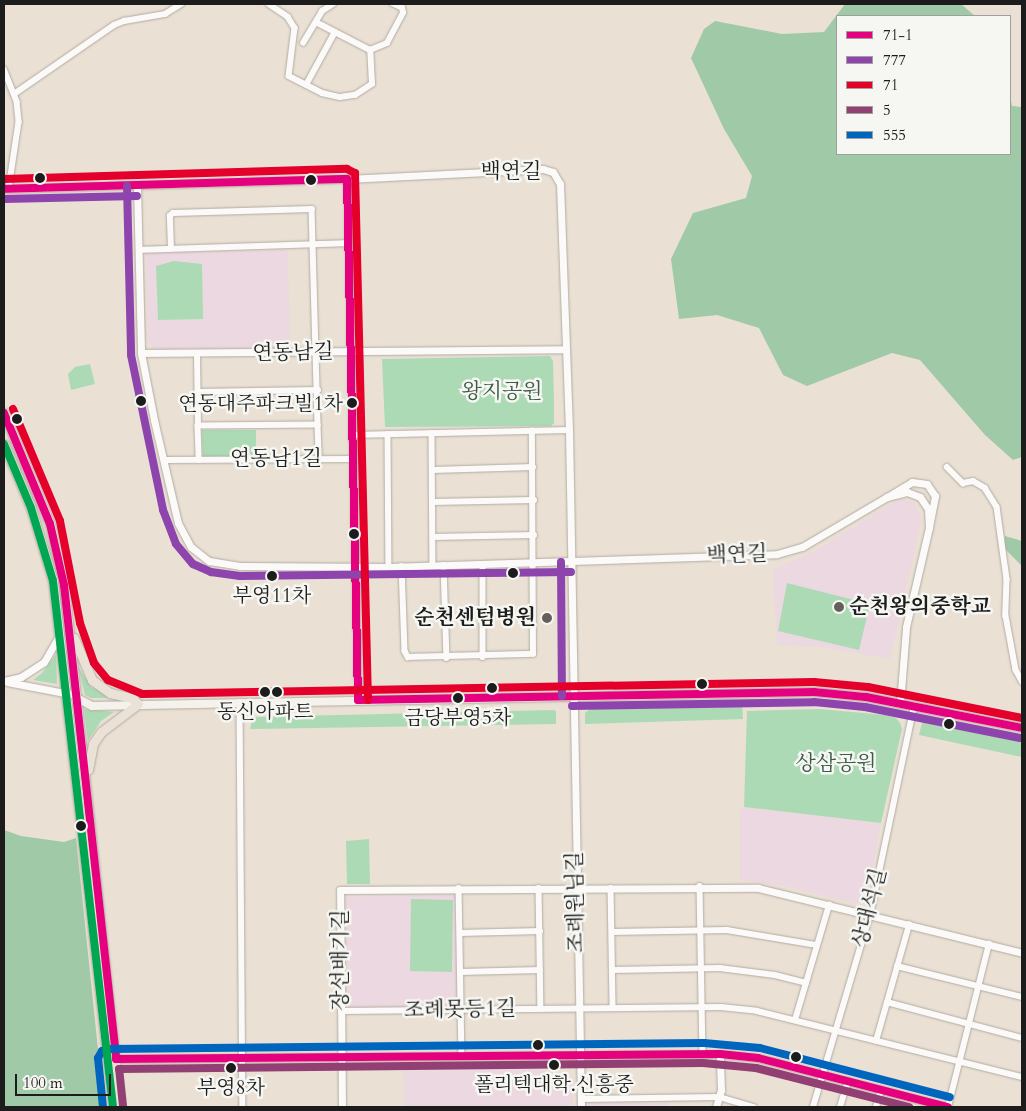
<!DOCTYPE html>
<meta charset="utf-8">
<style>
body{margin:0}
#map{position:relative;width:1026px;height:1111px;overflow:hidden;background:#eae1d4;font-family:Cardo,"Noto Serif KR",serif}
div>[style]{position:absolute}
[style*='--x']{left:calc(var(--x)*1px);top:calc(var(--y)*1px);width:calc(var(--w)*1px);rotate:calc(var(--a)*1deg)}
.built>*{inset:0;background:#ecd8e0}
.green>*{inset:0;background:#acdab5}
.forest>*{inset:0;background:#a0c9a8}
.roads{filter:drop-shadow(0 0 1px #b1aba3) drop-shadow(0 0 1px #b1aba3)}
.minor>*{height:5.5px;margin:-2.75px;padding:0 2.75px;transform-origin:2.75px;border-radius:2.75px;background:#fcfaf9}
.tertiary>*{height:7px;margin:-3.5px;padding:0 3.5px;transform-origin:3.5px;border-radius:3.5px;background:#fcfaf9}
.secondary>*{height:8px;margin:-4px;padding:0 4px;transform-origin:4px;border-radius:4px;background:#f5f1eb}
.primary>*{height:9px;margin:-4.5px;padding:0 4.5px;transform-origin:4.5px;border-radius:4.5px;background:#ebe2d7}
.bus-1>*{height:8px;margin:-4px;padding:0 4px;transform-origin:4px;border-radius:4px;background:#e5007d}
.bus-2>*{height:8px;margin:-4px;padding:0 4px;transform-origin:4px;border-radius:4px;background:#8e44ad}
.bus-3>*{height:8px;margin:-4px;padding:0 4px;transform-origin:4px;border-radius:4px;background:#e4002b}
.bus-4>*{height:8px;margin:-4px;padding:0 4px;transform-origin:4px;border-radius:4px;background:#923f73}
.bus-5>*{height:8px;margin:-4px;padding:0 4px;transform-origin:4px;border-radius:4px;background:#0065bd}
.bus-6>*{height:8px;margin:-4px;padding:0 4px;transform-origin:4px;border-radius:4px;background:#00a651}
.dots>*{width:14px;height:14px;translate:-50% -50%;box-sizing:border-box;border:2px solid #f6f6f2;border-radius:50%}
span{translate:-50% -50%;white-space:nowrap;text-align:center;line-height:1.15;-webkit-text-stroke:5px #f6f6f2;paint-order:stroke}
.bus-label{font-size:20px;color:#1c1c1c}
.right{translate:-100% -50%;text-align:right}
.street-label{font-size:21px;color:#1c1c1c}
.park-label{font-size:21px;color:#3d5d49}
.poi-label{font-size:21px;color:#1c1c1c;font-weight:700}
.left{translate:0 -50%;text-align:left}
.frame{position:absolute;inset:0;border:5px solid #1c1c1c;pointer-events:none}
.legend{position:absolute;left:836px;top:15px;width:175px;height:140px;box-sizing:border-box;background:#f6f6f2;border:1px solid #9f9f9c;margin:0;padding:6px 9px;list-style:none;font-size:15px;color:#1c1c1c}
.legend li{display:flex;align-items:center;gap:10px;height:25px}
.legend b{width:25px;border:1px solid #9f9f9c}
.scale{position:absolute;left:15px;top:1074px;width:96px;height:22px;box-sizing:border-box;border:2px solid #1c1c1c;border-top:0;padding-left:6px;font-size:15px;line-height:18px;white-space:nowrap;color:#1c1c1c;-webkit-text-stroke:4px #f6f6f2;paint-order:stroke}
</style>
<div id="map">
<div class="built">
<div style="clip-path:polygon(288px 250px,290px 348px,155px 351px,148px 342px,146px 253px)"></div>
<div style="clip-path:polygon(901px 498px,915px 503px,922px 520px,890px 659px,819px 647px,777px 645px,773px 569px,813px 552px)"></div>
<div style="clip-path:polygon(744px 807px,881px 823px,867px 899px,855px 904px,783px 886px,740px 880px,740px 809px)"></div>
<div style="clip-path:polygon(455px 895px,457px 1006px,348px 1008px,346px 897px)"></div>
<div style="clip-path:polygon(403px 1063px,513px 1063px,573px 1078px,573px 1107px,404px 1107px)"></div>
<div style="clip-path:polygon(584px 1103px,669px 1103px,669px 1107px,584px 1107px)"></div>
</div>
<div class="green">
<div style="clip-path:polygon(174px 261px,202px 264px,203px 319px,158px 320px,156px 266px)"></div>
<div style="clip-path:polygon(550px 356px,553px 361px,554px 402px,554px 423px,551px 426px,385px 427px,382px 359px)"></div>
<div style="clip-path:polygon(90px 364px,95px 384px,71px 390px,68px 374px,75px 367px)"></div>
<div style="clip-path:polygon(202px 430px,256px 430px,256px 457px,203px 458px)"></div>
<div style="clip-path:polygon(787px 583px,870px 604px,859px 650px,778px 631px)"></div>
<div style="clip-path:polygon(56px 654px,57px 684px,33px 680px,42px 673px)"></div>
<div style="clip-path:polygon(78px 666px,91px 687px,114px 698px,91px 698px,85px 695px)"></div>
<div style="clip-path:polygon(742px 704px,743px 719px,585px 724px,585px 713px,590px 709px)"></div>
<div style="clip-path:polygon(84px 709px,114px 712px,101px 721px,88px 741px)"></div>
<div style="clip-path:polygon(819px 709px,885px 715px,896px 718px,900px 723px,902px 729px,881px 823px,744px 807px,747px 711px)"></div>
<div style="clip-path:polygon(553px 710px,556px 711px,556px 724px,250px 729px,253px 717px)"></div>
<div style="clip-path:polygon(923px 719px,1022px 740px,1022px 757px,919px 735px)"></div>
<div style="clip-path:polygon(369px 839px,370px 884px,347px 884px,346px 841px)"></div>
<div style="clip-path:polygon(411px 899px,453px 900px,452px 972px,410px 971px)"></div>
</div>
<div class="forest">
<div style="clip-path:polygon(845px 4px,961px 4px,975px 16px,837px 16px,837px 154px,1010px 154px,1010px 95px,1012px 106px,1022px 107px,1022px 457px,1013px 460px,985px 435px,920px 360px,892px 353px,807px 386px,783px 375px,759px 328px,717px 315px,679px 319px,671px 259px,693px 213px,746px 198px,752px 176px,724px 129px,691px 58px,704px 29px,715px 21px,782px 34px,824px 32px)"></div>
<div style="clip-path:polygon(1005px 536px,1022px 541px,1022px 566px,1004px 548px)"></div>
<div style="clip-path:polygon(4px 830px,21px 836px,64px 842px,76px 838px,104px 1107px,4px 1107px)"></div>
</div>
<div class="roads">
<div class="minor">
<div style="--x:269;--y:4;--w:23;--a:34"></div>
<div style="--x:288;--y:17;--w:13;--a:58"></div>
<div style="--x:295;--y:28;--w:48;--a:97.1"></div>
<div style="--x:289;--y:76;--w:37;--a:27"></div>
<div style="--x:322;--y:93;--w:18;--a:13"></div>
<div style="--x:340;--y:97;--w:15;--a:-8"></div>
<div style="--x:355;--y:95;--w:20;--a:-33"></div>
<div style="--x:372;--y:84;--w:34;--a:-93"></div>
<div style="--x:370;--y:50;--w:18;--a:-22"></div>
<div style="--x:387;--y:43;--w:34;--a:-62"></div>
<div style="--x:403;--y:13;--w:5;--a:-101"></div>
<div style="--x:402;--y:8;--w:10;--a:-156"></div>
<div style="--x:316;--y:22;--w:61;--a:27.4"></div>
<div style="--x:303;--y:43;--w:37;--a:-59"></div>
<div style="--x:322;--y:11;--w:13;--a:-32"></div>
<div style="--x:4;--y:69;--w:35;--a:68"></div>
<div style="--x:17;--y:102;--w:20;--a:84"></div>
<div style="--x:19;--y:122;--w:68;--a:98.5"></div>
<div style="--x:306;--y:85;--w:60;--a:-61.3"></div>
<div style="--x:14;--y:94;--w:121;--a:-34.6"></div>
<div style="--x:114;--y:25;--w:11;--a:-22"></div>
<div style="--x:124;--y:21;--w:42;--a:-9.7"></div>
<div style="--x:165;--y:14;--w:19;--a:-32"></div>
<div style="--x:171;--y:249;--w:33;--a:-92"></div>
<div style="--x:170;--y:216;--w:4;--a:-45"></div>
<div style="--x:173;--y:213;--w:139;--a:-1.6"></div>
<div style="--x:312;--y:209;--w:216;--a:88.4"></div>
<div style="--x:318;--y:425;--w:120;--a:179.5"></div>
<div style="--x:198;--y:426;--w:72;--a:-90.8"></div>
<div style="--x:139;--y:250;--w:210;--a:-1.9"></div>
<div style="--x:198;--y:392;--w:120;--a:-1"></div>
<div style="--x:318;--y:425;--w:34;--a:88"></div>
<div style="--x:198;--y:426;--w:34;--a:88"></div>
<div style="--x:432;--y:433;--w:132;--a:89.6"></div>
<div style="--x:388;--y:434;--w:133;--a:89.6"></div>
<div style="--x:352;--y:435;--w:217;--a:-1.3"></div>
<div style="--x:165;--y:460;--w:188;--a:-0.3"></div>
<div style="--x:947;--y:467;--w:23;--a:45"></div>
<div style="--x:963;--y:483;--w:10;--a:-11"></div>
<div style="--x:973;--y:481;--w:14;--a:30"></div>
<div style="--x:985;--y:488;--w:22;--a:58"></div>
<div style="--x:997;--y:507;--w:73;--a:82.1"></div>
<div style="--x:1007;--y:579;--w:37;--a:92"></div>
<div style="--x:1006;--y:616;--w:55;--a:79.5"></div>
<div style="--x:1016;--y:670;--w:13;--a:61"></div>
<div style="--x:433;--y:470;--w:100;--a:-1.7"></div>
<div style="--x:433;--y:502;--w:101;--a:-1.1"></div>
<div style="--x:433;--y:537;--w:101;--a:-1.1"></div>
<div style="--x:444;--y:565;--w:93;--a:88.2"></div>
<div style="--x:483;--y:565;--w:92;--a:90"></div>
<div style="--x:402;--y:566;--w:85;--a:88"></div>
<div style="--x:405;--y:651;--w:7;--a:63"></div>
<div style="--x:408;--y:657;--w:125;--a:-1.4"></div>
<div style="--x:533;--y:654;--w:223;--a:-90.3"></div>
<div style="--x:240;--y:702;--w:405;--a:89.6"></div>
<div style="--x:700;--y:886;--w:167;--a:89"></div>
<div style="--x:459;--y:888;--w:168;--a:89"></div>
<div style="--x:539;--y:888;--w:121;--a:89.1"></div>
<div style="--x:611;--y:888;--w:120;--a:89"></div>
<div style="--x:612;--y:932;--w:115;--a:-1"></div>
<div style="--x:727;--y:930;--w:91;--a:9.5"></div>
<div style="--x:460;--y:933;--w:80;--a:-1.4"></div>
<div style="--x:897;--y:966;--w:129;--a:13.9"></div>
<div style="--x:613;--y:970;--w:107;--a:-1.1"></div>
<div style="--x:720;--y:968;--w:55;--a:7.3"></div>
<div style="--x:775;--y:975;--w:32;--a:14"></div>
<div style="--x:460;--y:972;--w:80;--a:-1.4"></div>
<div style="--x:887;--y:1002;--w:140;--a:14.9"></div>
<div style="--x:341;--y:1011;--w:380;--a:-0.6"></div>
<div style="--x:721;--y:1007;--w:36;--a:6"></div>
<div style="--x:757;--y:1011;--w:273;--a:14"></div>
<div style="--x:795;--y:1020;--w:120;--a:-73.5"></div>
<div style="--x:876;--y:1041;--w:121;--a:-74.1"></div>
<div style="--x:581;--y:1099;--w:138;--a:-0.8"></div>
<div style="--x:719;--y:1097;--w:36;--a:16"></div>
<div style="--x:813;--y:1107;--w:200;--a:-73.5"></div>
<div style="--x:870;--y:915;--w:214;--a:-78.1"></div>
<div style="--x:840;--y:1107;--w:27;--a:-73"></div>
<div style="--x:876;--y:1107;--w:18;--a:-74"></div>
<div style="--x:948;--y:1107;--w:168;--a:-75.9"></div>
</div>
<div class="tertiary">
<div style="--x:347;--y:179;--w:521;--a:88.79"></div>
<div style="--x:137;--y:186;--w:167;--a:88.6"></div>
<div style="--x:141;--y:353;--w:68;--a:79"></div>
<div style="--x:154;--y:420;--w:106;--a:76.9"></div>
<div style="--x:178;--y:523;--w:27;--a:62"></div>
<div style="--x:191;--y:547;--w:23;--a:38"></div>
<div style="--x:209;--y:561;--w:31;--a:9"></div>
<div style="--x:240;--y:566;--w:149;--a:0.4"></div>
<div style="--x:389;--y:567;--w:388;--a:-1.9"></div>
<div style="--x:777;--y:554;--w:26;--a:-16"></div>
<div style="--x:802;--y:547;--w:99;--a:-30.5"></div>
<div style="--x:4;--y:189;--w:343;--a:-1.7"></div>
<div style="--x:347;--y:179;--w:196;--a:-2.9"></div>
<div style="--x:543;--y:169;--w:10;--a:17"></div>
<div style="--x:553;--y:172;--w:14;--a:60"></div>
<div style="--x:560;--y:184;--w:246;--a:87.9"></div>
<div style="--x:569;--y:430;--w:677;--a:88.98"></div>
<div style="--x:141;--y:353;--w:423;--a:-0.5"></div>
<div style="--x:4;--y:681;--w:17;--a:-13"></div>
<div style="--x:21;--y:677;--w:27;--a:-33"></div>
<div style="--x:44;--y:662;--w:30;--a:-60"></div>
<div style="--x:7;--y:682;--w:64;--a:10.8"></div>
<div style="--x:900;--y:704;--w:77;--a:-85.5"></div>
<div style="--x:906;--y:627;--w:103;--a:-77"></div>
<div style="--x:929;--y:527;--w:32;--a:-79"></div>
<div style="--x:935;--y:496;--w:14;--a:-124"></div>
<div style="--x:927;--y:484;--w:15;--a:-172"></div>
<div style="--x:912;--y:482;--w:29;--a:149"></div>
<div style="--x:887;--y:497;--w:21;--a:-14"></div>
<div style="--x:907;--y:492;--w:14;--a:21"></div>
<div style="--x:920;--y:497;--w:14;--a:56"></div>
<div style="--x:928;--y:509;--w:18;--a:87"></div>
<div style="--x:110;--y:1059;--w:610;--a:-0.47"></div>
<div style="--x:720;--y:1054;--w:38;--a:6"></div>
<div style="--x:758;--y:1058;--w:196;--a:14.5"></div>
<div style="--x:342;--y:1107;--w:217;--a:-90.5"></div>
<div style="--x:340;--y:890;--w:418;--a:-0.3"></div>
<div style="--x:758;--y:888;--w:272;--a:13.8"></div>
<div style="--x:716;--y:1107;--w:18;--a:-74"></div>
<div style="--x:721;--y:1090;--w:36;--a:-92"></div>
</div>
<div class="secondary">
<div style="--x:77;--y:698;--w:17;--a:28"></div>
<div style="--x:92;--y:706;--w:722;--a:-1.11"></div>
<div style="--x:814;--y:692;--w:52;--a:5.5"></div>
<div style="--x:866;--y:697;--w:159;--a:11.2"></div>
</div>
<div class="primary">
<div style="--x:4;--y:413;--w:120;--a:67.5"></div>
<div style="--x:50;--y:524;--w:63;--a:77.1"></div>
<div style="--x:64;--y:585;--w:525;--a:83.88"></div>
<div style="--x:4;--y:444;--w:69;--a:67.1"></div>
<div style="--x:31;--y:508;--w:76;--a:73.2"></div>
<div style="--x:53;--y:581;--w:529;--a:83.49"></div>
<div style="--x:74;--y:638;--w:46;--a:66.8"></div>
<div style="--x:92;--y:680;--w:22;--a:36"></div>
<div style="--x:110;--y:693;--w:23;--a:13"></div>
<div style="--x:132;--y:698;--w:8;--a:45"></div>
<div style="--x:138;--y:704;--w:46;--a:142.9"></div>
<div style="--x:101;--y:732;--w:14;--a:124"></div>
<div style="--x:93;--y:744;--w:26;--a:101"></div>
</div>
</div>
<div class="bus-1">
<div style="--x:4;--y:189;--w:343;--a:-1.7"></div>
<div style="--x:347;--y:179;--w:521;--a:88.79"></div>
<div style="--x:358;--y:700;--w:456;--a:-1"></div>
<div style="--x:814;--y:692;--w:52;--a:5.5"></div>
<div style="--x:866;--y:697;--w:159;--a:11.2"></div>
<div style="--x:4;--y:413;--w:120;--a:67.5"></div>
<div style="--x:50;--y:524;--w:63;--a:77.1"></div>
<div style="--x:64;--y:585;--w:477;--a:83.7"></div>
<div style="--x:116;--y:1059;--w:604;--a:-0.47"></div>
<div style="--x:720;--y:1054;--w:38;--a:6"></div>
<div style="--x:758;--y:1058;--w:196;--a:14.5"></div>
</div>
<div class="bus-2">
<div style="--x:127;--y:186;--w:169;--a:88.6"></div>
<div style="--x:131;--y:355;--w:158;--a:78.3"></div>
<div style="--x:163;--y:510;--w:36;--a:69"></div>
<div style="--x:176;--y:544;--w:26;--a:50"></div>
<div style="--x:193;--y:564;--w:20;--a:24"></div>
<div style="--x:211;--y:572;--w:29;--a:8"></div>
<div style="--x:240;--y:576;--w:331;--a:-0.7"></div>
<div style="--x:4;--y:199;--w:133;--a:-1.3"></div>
<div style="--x:561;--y:562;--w:134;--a:89.6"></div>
<div style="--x:572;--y:706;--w:242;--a:-0.9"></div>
<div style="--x:814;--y:702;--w:51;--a:5.6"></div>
<div style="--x:865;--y:707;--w:158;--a:11.3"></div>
</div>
<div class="bus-3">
<div style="--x:4;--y:179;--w:343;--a:-1.7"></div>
<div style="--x:347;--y:169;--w:9;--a:27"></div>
<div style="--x:355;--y:173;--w:527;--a:88.59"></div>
<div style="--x:13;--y:409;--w:121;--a:67.2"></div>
<div style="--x:60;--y:521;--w:104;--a:78.9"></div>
<div style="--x:80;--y:623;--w:42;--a:70.7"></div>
<div style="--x:94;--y:663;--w:22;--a:51"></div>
<div style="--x:108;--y:680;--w:37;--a:22"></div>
<div style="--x:142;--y:694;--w:672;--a:-1.02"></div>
<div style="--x:814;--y:682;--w:54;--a:5.3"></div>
<div style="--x:868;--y:687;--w:157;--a:11.4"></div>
</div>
<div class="bus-4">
<div style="--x:123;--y:1106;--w:37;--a:-96"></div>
<div style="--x:119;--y:1069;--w:584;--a:-0.59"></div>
<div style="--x:703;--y:1063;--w:53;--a:5.4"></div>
<div style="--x:756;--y:1068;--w:158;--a:14.3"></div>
</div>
<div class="bus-5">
<div style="--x:103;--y:1107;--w:49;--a:-95.8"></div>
<div style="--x:98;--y:1058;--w:8;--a:-60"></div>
<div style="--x:102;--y:1051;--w:6;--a:-18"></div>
<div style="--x:108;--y:1049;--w:596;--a:-0.58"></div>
<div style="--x:704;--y:1043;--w:56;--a:5.1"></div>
<div style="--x:760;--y:1048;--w:196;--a:14.5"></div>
</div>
<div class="bus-6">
<div style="--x:4;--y:444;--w:69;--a:67.1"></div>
<div style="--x:31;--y:508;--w:76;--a:73.2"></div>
<div style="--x:53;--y:581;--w:529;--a:83.49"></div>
</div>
<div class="dots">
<div style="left:40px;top:178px;background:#1c1c1c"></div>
<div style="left:311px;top:180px;background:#1c1c1c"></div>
<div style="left:141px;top:401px;background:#1c1c1c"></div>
<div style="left:352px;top:403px;background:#1c1c1c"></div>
<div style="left:17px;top:419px;background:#1c1c1c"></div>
<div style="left:354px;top:534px;background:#1c1c1c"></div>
<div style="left:513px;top:573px;background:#1c1c1c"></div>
<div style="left:272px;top:576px;background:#1c1c1c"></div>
<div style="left:839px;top:607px;background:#64615c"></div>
<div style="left:547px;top:618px;background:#64615c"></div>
<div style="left:702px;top:684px;background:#1c1c1c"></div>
<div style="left:492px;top:688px;background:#1c1c1c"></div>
<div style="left:265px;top:692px;background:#1c1c1c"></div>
<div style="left:277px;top:692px;background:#1c1c1c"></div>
<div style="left:458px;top:698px;background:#1c1c1c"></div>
<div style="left:949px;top:724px;background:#1c1c1c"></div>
<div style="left:81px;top:826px;background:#1c1c1c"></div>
<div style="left:538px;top:1045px;background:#1c1c1c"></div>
<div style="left:796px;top:1057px;background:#1c1c1c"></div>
<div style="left:554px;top:1065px;background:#1c1c1c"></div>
<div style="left:231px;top:1068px;background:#1c1c1c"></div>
</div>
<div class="bus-label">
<span class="right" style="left:343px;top:403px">연동대주파크빌1차</span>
<span style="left:272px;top:595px">부영11차</span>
<span style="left:265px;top:711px">동신아파트</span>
<span style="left:458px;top:717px">금당부영5차</span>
<span style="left:554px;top:1084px">폴리텍대학.신흥중</span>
<span style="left:231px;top:1087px">부영8차</span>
</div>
<div class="street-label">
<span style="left:511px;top:172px">백연길</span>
<span style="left:293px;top:353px;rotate:-1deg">연동남길</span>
<span style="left:276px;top:459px">연동남1길</span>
<span style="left:737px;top:555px;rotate:-2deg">백연길</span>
<span style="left:576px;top:902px;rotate:-91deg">조례원님길</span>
<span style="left:870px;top:908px;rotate:-76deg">상대석길</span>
<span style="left:341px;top:960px;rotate:-90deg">장선배기길</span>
<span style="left:460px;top:1010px;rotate:-1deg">조례못등1길</span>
</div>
<div class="park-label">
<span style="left:502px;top:392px">왕지공원</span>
<span style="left:836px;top:764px">상삼공원</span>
</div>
<div class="poi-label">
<span class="left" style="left:849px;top:607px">순천왕의중학교</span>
<span class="right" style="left:536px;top:618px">순천센텀병원</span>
</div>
<div class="frame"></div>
<ul class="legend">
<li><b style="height:6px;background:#e5007d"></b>71-1</li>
<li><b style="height:6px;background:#8e44ad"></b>777</li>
<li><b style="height:6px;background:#e4002b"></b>71</li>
<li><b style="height:6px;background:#923f73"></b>5</li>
<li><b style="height:6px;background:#0065bd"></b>555</li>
</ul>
<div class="scale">100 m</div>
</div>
